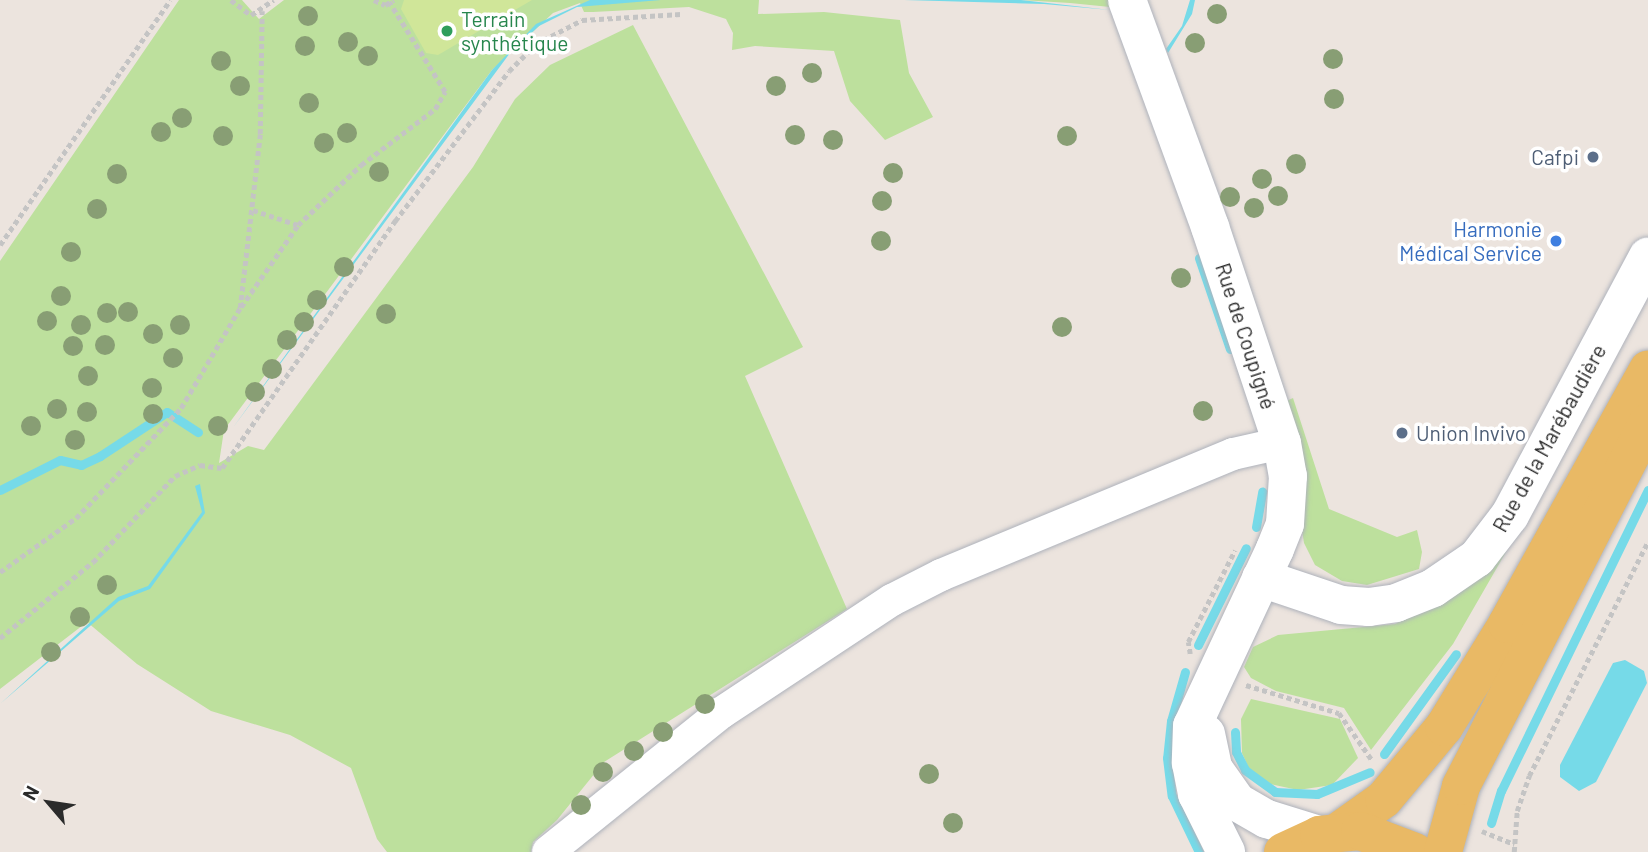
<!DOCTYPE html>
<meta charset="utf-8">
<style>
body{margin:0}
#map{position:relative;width:1648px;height:852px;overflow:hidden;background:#ece4de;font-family:Barlow,sans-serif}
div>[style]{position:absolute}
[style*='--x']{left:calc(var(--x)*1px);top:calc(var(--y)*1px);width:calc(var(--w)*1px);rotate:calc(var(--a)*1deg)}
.green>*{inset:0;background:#bde09d}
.pitch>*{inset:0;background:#d0e699}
.water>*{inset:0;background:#76dae8}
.stream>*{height:9px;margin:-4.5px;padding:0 4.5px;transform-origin:4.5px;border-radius:4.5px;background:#76dae8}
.path>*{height:4.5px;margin-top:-2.25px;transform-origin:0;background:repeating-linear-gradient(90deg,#c4c4c4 0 5px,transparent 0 8.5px)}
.roads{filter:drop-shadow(0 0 2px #aeb2bb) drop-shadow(0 0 2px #aeb2bb)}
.street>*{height:32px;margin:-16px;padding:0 16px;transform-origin:16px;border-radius:16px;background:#fff}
.secondary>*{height:38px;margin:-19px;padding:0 19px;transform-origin:19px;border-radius:19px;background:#fff}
.primary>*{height:38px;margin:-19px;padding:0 19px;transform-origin:19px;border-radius:19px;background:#e9b965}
.trees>*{width:20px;height:20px;margin:-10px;border-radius:50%;background:#889e74}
.dots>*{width:19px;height:19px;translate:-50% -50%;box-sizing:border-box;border:4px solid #fff;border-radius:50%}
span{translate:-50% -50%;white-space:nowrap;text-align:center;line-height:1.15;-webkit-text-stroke:7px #fff;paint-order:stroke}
.leisure-label{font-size:21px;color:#27864d}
.left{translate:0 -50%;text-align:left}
.service-label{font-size:21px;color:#4e5e75}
.right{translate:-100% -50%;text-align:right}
.shop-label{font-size:21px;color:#366cbe}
.street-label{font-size:21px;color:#2b2b2b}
.north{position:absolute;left:14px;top:768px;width:70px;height:70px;-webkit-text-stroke:5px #fff;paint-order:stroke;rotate:299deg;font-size:19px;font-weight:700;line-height:28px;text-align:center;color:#2b2b2b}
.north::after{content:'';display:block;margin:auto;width:24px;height:32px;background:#2b2b2b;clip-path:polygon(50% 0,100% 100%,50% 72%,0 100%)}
</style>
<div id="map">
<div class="green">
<div style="clip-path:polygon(179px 0,242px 0,259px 19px,284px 0,759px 0,758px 14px,824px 12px,900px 20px,909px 73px,933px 117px,885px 140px,850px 101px,834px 51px,755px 46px,732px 50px,733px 33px,726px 19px,689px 7px,593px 12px,584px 12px,580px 3px,553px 13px,492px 70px,224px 430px,219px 463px,248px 446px,264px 450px,473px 167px,515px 99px,550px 65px,633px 25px,803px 347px,745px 376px,847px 609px,604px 762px,557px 820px,533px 842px,531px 852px,387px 852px,377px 839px,351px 768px,290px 735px,211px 711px,137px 664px,87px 622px,0 689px,0 261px)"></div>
<div style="clip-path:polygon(1021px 0,1109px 0,1110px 7px,1070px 3px)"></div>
<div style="clip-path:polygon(1293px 398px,1329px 509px,1397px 537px,1417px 530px,1422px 552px,1419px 569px,1367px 585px,1342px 581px,1315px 565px,1304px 543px,1282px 403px)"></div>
<div style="clip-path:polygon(1506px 552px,1453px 644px,1371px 750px,1344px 708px,1276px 691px,1251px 678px,1244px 667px,1253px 647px,1278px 635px,1395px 624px,1443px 600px)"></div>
<div style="clip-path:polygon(1251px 699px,1340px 719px,1358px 758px,1332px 785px,1298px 790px,1265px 783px,1250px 771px,1242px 753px,1241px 719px)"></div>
</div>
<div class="pitch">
<div style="clip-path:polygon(404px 0,532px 0,438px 55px,426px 53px,401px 9px)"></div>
</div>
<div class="water">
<div style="clip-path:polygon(590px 0,661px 0,577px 7px,539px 26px,510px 53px,232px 429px,492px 70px,536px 24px)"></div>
<div style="clip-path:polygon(904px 0,1021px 0,1110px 10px,1044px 4px)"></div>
<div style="clip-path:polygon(1190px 0,1195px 0,1192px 14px,1168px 53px,1166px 49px,1182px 26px)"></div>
<div style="clip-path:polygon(200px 484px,205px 513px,150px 589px,119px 601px,0 704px,118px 597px,148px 586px,202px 512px,195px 486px)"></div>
<div style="clip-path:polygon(1625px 660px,1644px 671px,1647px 683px,1596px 782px,1579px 791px,1560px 777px,1560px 765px,1613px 663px)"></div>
</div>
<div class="stream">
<div style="--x:1199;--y:258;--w:96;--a:71.2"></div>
<div style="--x:0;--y:490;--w:67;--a:-26.6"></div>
<div style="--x:60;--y:460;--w:22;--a:13"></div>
<div style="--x:81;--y:465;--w:21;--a:-25"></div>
<div style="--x:100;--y:456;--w:80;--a:-33.3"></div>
<div style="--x:167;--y:412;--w:37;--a:33"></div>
<div style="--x:1256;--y:527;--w:36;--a:-80"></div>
<div style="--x:1198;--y:645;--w:108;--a:-63.7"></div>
<div style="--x:1185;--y:672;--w:51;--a:105.9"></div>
<div style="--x:1171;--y:721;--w:37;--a:96"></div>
<div style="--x:1167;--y:758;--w:38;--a:83"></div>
<div style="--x:1172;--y:796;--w:62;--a:64.3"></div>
<div style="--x:1235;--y:732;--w:20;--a:87"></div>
<div style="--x:1236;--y:752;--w:20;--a:63"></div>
<div style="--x:1245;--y:770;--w:37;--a:36"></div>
<div style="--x:1275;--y:792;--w:42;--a:2.7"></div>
<div style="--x:1317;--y:794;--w:57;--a:-22.5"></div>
<div style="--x:1384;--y:754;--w:123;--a:-54.2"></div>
<div style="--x:1491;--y:823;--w:34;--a:-73"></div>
<div style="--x:1501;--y:791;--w:335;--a:-64"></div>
</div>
<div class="path">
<div style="--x:231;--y:0;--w:25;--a:37"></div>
<div style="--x:251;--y:15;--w:27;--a:-34"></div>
<div style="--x:374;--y:0;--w:12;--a:24"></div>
<div style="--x:385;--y:5;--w:10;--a:-29"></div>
<div style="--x:253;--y:210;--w:47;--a:18.4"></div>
<div style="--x:0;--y:245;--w:298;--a:-55.2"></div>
<div style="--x:241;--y:307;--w:100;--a:-55.2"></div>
<div style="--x:298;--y:225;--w:87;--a:-43.6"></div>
<div style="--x:361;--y:165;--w:93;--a:-37.1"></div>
<div style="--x:435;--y:109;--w:20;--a:-60"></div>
<div style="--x:445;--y:92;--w:106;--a:-121.9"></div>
<div style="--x:0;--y:572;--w:93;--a:-35.4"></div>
<div style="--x:76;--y:518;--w:152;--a:-46.3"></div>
<div style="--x:181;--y:408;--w:116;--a:-59.5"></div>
<div style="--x:240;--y:308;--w:175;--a:-83.4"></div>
<div style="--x:260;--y:134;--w:123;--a:-89.1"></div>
<div style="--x:0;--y:638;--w:120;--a:-39.3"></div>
<div style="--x:93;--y:562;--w:119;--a:-46.4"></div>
<div style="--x:175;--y:476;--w:27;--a:-24"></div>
<div style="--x:200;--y:465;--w:22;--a:8"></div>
<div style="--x:222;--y:468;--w:302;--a:-55"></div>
<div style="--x:395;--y:221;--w:188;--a:-52.8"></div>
<div style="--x:509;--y:71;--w:38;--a:-45"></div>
<div style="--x:536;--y:44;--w:52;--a:-27.6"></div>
<div style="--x:582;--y:20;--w:99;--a:-3.5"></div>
<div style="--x:1190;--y:654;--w:12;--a:-99"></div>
<div style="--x:1188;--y:642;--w:103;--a:-62.9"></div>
<div style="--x:1246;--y:685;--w:97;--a:16.8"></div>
<div style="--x:1339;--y:713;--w:57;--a:54.9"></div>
<div style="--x:1482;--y:831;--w:35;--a:22"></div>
<div style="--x:1514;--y:852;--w:41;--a:-85.8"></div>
<div style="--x:1517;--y:811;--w:37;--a:-71"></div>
<div style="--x:1529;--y:776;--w:263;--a:-63.1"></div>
</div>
<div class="roads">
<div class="street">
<div style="--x:548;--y:852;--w:222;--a:-38.8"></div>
<div style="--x:721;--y:713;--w:205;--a:-33.5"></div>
<div style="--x:892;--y:600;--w:55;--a:-27"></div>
<div style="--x:941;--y:575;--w:316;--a:-22.5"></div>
<div style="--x:1233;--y:454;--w:50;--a:-12.7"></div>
</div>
<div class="secondary">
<div style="--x:1127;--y:0;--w:242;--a:69.9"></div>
<div style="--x:1210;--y:227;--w:228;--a:71.6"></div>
<div style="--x:1282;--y:443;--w:34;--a:80"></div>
<div style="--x:1288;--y:476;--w:48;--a:93.6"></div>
<div style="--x:1285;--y:524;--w:27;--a:112"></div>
<div style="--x:1275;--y:549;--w:195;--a:115.1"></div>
<div style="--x:1192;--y:726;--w:37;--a:92"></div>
<div style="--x:1191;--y:763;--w:32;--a:79"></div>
<div style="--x:1197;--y:794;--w:65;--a:63.4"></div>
<div style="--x:1261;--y:578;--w:84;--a:18.6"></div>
<div style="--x:1341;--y:605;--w:28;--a:4"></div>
<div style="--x:1369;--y:607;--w:27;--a:-8"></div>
<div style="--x:1396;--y:603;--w:40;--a:-22"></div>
<div style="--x:1433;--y:588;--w:53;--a:-34.3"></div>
<div style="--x:1477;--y:558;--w:54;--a:-52.5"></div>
<div style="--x:1510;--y:515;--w:293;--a:-61.9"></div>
<div style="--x:1206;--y:734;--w:35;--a:78"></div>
<div style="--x:1213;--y:768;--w:42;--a:54.8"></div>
<div style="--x:1237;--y:802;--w:34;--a:30"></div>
<div style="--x:1267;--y:819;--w:54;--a:17.1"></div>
</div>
<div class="primary">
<div style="--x:1339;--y:831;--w:55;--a:-35.4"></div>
<div style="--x:1384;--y:799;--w:94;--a:-50.2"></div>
<div style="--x:1444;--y:727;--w:121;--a:-58.5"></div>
<div style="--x:1507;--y:624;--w:291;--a:-61"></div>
<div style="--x:1283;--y:852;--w:40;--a:-25"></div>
<div style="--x:1319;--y:835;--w:41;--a:-5.6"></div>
<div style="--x:1360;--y:831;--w:59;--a:20.9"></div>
<div style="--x:1443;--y:852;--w:68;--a:-74.7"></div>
<div style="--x:1461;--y:786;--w:409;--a:-62.8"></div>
</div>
</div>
<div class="trees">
<div style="left:1217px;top:14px"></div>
<div style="left:308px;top:16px"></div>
<div style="left:348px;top:42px"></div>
<div style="left:1195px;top:43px"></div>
<div style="left:305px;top:46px"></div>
<div style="left:368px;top:56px"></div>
<div style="left:1333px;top:59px"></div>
<div style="left:221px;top:61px"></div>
<div style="left:812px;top:73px"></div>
<div style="left:240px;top:86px"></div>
<div style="left:776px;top:86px"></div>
<div style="left:1334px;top:99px"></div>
<div style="left:309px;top:103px"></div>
<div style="left:182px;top:118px"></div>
<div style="left:161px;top:132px"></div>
<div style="left:347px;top:133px"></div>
<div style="left:795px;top:135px"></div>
<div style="left:223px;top:136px"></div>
<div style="left:1067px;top:136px"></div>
<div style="left:833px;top:140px"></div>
<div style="left:324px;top:143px"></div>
<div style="left:1296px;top:164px"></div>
<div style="left:379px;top:172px"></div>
<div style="left:893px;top:173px"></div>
<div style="left:117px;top:174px"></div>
<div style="left:1262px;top:179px"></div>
<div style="left:1278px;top:196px"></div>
<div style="left:1230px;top:197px"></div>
<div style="left:882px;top:201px"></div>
<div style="left:1254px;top:208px"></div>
<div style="left:97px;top:209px"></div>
<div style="left:881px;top:241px"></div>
<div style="left:71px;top:252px"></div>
<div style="left:344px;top:267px"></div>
<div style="left:1181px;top:278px"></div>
<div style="left:61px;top:296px"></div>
<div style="left:317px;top:300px"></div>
<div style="left:128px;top:312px"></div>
<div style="left:107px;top:313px"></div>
<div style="left:386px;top:314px"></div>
<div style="left:47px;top:321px"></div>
<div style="left:304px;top:322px"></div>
<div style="left:81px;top:325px"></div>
<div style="left:180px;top:325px"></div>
<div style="left:1062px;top:327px"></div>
<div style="left:153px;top:334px"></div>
<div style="left:287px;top:340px"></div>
<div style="left:105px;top:345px"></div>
<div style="left:73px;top:346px"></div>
<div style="left:173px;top:358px"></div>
<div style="left:272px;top:369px"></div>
<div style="left:88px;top:376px"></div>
<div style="left:152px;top:388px"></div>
<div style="left:255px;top:392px"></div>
<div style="left:57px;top:409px"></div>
<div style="left:1203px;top:411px"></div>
<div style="left:87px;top:412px"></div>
<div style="left:153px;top:414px"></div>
<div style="left:31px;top:426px"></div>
<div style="left:218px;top:426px"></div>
<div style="left:75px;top:440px"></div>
<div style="left:107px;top:585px"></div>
<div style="left:80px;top:617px"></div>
<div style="left:51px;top:652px"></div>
<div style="left:705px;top:704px"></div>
<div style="left:663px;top:732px"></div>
<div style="left:634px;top:751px"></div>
<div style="left:603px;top:772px"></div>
<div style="left:929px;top:774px"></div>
<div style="left:581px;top:805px"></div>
<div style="left:953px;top:823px"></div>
</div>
<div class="dots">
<div style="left:447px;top:31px;background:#2e9e5b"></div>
<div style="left:1593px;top:157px;background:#5c6f8a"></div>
<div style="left:1556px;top:241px;background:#3f7fe0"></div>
<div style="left:1402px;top:433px;background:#5c6f8a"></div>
</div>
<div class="leisure-label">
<span class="left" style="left:461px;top:31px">Terrain<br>synthétique</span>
</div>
<div class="service-label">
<span class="right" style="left:1579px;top:157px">Cafpi</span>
<span class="left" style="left:1416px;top:433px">Union Invivo</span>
</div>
<div class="shop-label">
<span class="right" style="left:1542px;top:241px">Harmonie<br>Médical Service</span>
</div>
<div class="street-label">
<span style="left:1246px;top:336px;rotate:72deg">Rue de Coupigné</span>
<span style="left:1549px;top:438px;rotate:-61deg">Rue de la Marébaudière</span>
</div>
<div class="north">N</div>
</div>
